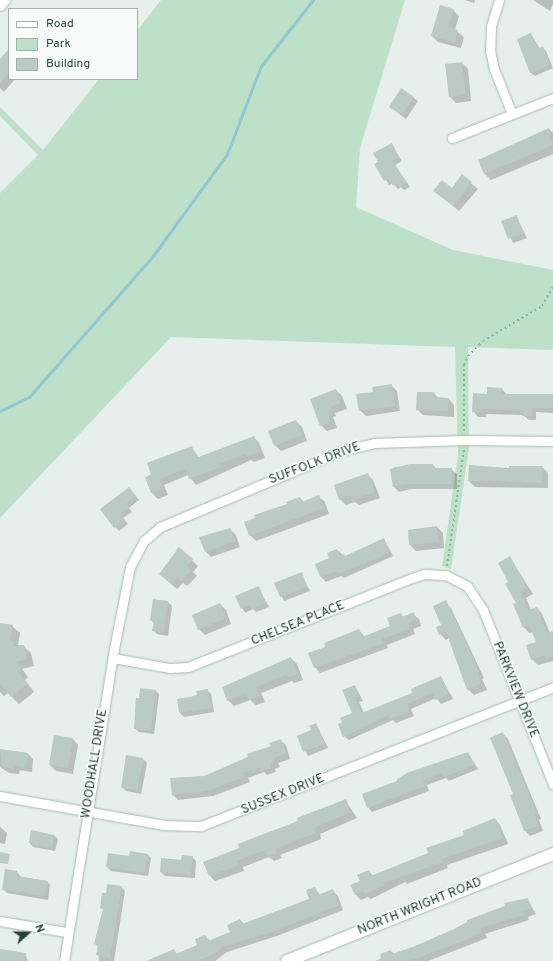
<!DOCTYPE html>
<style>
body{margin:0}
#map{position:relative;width:553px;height:961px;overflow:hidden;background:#e6efeb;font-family:Overpass,sans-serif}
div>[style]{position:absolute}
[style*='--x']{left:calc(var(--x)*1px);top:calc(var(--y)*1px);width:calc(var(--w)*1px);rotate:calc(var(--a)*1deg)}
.green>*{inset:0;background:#bfe0c8}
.shadow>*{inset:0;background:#0003}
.stream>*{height:3px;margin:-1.5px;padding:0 1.5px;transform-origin:1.5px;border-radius:1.5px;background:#8ec9d4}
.building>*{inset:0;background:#bbcac4}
.path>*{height:2px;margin-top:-1px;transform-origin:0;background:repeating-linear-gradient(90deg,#86b3a5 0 2px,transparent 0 5px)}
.roads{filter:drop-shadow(0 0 1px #a8b8b2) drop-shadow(0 0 1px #a8b8b2)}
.minor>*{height:9px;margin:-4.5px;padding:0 4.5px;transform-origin:4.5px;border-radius:4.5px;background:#fff}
.secondary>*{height:12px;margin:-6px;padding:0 6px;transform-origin:6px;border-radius:6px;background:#fff}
span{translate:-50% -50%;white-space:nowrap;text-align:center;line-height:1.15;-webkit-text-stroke:3px #f7fbf9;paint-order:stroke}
.street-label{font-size:13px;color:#24423a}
.legend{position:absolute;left:8px;top:8px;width:130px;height:72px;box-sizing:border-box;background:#f7fbf9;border:1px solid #a3b1ad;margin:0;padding:5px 7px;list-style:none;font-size:12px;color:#24423a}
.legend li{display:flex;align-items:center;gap:8px;height:20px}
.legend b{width:20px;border:1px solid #a3b1ad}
.north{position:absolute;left:8px;top:913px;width:40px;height:40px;-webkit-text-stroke:3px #f7fbf9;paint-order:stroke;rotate:69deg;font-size:11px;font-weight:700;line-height:16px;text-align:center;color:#24423a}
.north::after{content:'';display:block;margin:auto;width:14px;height:18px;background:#24423a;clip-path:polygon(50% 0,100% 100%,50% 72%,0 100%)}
</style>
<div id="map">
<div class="green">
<div style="clip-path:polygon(161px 0,405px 0,360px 148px,356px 207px,453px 250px,553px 270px,553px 350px,468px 347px,469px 448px,451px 569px,442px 566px,458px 455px,455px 347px,171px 337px,0 518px,0 193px,38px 155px,0 116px,0 107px,43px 150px,99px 79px,137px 79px,137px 31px)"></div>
</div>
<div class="shadow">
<div style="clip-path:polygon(465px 0,475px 0,474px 3px)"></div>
<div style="clip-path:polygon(533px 0,553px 0,553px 4px,550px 11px)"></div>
<div style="clip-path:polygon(453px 10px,459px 16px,455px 30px,464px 37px,461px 48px,438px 42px,432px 36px)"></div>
<div style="clip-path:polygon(531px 34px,540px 49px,542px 48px,546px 51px,553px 68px,535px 76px,531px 73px)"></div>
<div style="clip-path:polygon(9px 50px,9px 79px,15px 79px,4px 92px,0 88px,0 60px)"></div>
<div style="clip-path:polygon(462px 63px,468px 69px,471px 101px,456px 103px,450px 97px)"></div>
<div style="clip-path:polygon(402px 89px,418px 101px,406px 119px,390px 107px)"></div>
<div style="clip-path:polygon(549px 129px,553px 133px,553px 154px,491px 180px,485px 174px,480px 161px)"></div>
<div style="clip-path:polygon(392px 145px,402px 161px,395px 165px,410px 187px,404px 190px,401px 187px,398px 189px,393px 183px,389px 185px,376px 164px)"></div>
<div style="clip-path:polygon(462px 176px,478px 189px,459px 211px,435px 191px,452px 189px)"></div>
<div style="clip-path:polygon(516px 216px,527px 238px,513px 243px,503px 221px)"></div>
<div style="clip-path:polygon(391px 385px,397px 391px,400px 411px,366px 416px,360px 410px)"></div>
<div style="clip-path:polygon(502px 389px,507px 395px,553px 396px,553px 413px,536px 412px,536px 420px,529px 420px,523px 415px,486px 414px,486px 417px,478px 417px,473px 411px,488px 395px)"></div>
<div style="clip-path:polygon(336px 390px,342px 396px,347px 409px,335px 413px,336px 416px,333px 417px,337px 428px,327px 431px,321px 425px)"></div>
<div style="clip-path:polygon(434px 393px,439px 399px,449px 399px,454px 405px,454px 417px,423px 415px,417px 409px)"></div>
<div style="clip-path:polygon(296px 421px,302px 427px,307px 441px,281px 451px,275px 445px)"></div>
<div style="clip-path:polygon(254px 437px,259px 443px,265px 458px,254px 462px,251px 460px,196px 485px,188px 475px,164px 485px,168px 495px,158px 499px,152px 493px,146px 478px,191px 447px,199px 458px)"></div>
<div style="clip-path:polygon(433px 465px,437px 469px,451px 469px,457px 474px,457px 489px,411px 489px,399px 492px,394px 487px,392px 470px,395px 467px)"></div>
<div style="clip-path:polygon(542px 467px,548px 473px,548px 488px,475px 487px,469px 481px,510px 469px)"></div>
<div style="clip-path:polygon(367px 474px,373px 480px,380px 498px,359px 505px,355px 502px,346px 505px,340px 499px)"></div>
<div style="clip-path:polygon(129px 488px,139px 500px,129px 508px,132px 512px,123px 518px,128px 524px,119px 531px,101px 510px)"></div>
<div style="clip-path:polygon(319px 497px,325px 502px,329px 514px,256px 541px,250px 535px,300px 498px,304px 502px)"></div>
<div style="clip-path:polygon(437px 527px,443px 533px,444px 548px,416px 551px,410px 545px)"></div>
<div style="clip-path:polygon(230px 529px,236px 535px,240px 547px,211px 557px,205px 551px)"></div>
<div style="clip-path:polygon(384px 539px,393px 556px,344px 578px,341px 576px,326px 582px,321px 577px,337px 550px,346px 557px)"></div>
<div style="clip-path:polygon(179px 548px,198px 566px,193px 572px,197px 576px,187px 586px,183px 583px,177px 589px,166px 579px)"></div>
<div style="clip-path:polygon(510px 558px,533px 594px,526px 598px,531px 610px,537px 608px,542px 614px,550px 633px,553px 632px,553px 661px,538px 665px,532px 659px,537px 642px,533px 632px,529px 633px,524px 627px,510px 582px)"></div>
<div style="clip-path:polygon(301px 574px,310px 591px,284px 601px,275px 583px)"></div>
<div style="clip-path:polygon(258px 588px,269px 607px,256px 612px,253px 609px,245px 613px,236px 597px)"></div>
<div style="clip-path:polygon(168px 602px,172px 606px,168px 636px,157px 634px,153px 630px,154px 623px,151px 620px)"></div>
<div style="clip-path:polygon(445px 602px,451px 608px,484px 678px,482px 679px,487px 690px,474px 695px,468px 689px,449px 638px,446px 640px,440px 634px)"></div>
<div style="clip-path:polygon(220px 604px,226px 610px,231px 624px,205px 635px,199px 629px)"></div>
<div style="clip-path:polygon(401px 614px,403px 617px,413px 614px,419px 619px,421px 626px,413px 629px,415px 634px,387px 645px,388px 648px,320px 673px,315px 667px,327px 648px,359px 630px,365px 637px,392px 627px)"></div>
<div style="clip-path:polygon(0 624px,12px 626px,20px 633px,18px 645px,23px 646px,31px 653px,34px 666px,22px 669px,28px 677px,25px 680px,34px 692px,19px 704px,8px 693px,4px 696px,0 692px)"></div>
<div style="clip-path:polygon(291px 658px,297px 664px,303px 680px,294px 683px,292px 681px,261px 693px,265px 702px,256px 705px,250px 700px,234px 706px,228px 700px)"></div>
<div style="clip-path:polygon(441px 677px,453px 699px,441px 704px,436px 698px,411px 709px,414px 716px,396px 723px,393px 720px,349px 740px,344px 736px,353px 714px,355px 686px,363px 701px,359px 702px,364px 713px,414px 693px)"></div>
<div style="clip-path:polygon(207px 690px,211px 694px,214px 712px,184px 717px,180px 713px,178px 700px,198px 696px)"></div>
<div style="clip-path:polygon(156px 691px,159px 694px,154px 734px,139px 732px,135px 728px,136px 699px)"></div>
<div style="clip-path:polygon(316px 724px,328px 748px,308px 756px,298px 736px,312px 731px)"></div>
<div style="clip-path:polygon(503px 734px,508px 739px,541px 819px,539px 820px,543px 831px,530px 836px,525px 831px,514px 794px)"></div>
<div style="clip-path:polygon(73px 739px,78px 745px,73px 774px,56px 771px,50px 765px)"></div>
<div style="clip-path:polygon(280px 740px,286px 745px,290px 759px,278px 763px,280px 767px,275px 769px,276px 772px,267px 775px,264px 772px,248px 778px,250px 782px,213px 796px,178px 800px,173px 795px,171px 779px,205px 777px,272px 746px)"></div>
<div style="clip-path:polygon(0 750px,27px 753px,33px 759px,32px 772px,20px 770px,19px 774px,9px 773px,0 767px)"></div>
<div style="clip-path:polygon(468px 753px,478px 769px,449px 781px,446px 778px,427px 785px,429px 791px,372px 812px,368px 807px)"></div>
<div style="clip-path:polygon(143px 759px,147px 763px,141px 794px,126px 791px,122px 787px)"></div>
<div style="clip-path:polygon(345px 800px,357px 818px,320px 834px,321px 839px,280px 855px,282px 858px,274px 861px,269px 857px,243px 867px,244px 871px,215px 881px,210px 876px,241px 849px)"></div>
<div style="clip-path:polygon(495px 819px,500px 825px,508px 844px,447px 865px,448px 868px,407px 884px,405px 882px,371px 899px,368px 897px,361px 900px,355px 894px,369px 871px,373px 876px,429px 854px)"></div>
<div style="clip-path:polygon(0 827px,7px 833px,5px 844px,0 843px)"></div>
<div style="clip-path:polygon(54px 835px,58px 839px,55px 851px,33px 847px,30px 843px)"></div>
<div style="clip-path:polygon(147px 854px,151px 858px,148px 876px,111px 871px,107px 867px,130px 857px)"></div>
<div style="clip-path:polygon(192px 857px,196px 861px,195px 878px,165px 876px,161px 872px)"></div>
<div style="clip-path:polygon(17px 872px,21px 877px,47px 881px,50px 885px,48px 900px,7px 893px,3px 889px)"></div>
<div style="clip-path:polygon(121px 887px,125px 891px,114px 961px,99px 961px,98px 947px,96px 944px,104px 910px,101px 908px,107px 894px)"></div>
<div style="clip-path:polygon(315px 888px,320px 895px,333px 891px,338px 896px,343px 910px,277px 936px,227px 952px,215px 961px,148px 961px,174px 951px,177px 954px,199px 946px,205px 936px,210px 941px,231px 933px,240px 920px,244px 924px,310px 899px)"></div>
<div style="clip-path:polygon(527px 899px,536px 914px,528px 917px,529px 920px,485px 934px,487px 938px,428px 961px,381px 961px,391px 951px,394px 954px,415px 947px)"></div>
<div style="clip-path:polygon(25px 954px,28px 961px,0 961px,0 959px)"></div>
</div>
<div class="stream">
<div style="--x:0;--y:411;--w:32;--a:-26"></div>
<div style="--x:29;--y:397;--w:186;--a:-48.7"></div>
<div style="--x:152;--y:257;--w:127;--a:-53.9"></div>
<div style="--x:227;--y:154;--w:94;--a:-68.9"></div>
<div style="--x:261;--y:66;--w:84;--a:-51.8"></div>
</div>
<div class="building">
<div style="clip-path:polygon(440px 5px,454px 9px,448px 27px,458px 30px,455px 43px,431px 36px)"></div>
<div style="clip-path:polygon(531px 33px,538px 49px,543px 46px,550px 65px,530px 73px,517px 39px)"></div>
<div style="clip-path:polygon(9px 49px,9px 73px,0 84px,0 59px)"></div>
<div style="clip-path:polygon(462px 62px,466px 95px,449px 97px,445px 64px)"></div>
<div style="clip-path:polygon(401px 88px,414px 97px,402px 115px,389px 107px)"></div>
<div style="clip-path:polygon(549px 128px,553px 145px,484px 174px,478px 160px)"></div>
<div style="clip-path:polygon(392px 143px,399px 157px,392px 161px,407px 183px,399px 187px,397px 183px,393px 186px,389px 179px,384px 181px,374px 164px,378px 162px,373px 153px)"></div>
<div style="clip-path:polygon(462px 174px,472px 182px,453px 206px,433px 191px,442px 180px,452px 188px)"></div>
<div style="clip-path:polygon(517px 215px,523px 234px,508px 239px,501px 221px)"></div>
<div style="clip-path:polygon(392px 384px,395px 406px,359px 411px,356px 394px,373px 392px,372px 387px)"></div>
<div style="clip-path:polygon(487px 387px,502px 388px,502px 394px,553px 394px,553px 408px,532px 408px,532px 416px,522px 416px,523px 411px,482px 409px,481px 412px,472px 412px,473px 393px,487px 394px)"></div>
<div style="clip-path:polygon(336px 389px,341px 403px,330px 407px,331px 411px,328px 412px,331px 422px,320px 426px,310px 399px)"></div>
<div style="clip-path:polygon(417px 392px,434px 392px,434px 397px,449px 398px,448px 411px,416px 410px)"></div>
<div style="clip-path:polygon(296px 420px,302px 435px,274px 446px,268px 431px)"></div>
<div style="clip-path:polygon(254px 436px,260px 452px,247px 457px,246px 454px,219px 464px,221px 467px,189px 479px,185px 469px,159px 479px,163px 489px,151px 493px,145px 477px,151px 475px,147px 463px,192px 446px,196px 458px)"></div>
<div style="clip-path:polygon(410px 464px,433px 464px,433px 468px,452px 468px,452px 484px,405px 484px,393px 487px,390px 469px)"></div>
<div style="clip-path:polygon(469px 465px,509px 468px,509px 466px,542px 466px,543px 483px,468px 481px)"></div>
<div style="clip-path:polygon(368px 473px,375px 492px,352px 500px,351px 495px,339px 500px,334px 485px)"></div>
<div style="clip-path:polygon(129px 487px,136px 496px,126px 504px,129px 508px,120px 514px,125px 520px,114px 528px,100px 509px)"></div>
<div style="clip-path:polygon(319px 495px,324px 508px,249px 536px,244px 522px,255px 518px,254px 515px,287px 504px,286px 502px,300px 497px,302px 502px)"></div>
<div style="clip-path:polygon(437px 526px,439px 542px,409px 545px,408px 530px)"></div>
<div style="clip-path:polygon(230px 528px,235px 541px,205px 552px,199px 537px)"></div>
<div style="clip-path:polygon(384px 538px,389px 551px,381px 557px,338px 574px,337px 571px,320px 577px,315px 564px,329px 558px,327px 553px,337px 549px,340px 556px,344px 554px,345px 556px)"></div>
<div style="clip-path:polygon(179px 547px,193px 559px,187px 566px,191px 570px,181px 581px,177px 577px,171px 584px,159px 574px)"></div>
<div style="clip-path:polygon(510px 556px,528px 588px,521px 592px,528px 610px,537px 607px,547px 633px,553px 631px,553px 656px,546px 658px,545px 655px,531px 660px,526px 645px,536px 642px,529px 625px,523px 628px,513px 604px,516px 603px,505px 584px,508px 582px,498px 563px)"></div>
<div style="clip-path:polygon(302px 572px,307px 587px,280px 597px,274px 583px)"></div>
<div style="clip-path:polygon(259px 586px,266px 603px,252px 609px,250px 605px,241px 609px,235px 596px)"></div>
<div style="clip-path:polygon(153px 599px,168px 601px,164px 632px,152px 631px,154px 621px,150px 620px)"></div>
<div style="clip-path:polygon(446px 600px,479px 672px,477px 673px,481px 684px,467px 690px,446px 632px,439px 635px,436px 627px,441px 625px,433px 606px)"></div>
<div style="clip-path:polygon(220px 603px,226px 618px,198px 630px,192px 615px)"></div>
<div style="clip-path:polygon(414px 612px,416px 620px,408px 623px,410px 629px,382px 639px,384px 643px,314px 668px,308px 653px,325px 647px,324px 643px,359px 629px,362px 637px,390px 626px,387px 618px,401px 613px,402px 617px)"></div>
<div style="clip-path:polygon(0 623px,13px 625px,10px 640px,15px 641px,13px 647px,24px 645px,27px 659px,16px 662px,22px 670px,18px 672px,27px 684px,11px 697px,0 683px)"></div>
<div style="clip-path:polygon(291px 657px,298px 674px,287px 678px,287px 675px,256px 687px,259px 696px,249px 700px,246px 693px,227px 701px,222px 687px)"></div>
<div style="clip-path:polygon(441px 676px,449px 694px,435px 700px,433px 693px,407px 704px,410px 711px,390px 719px,389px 715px,343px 737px,338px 724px,342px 722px,340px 718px,352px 713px,342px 690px,355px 685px,359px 696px,355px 698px,362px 713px,412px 693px,411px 689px)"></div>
<div style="clip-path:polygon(140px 688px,156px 690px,151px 731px,134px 729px,136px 698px,139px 698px)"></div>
<div style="clip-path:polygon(208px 689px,211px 708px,179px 713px,177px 699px,190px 697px,197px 695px,196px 691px)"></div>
<div style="clip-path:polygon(316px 723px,325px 744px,303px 752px,297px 736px,311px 730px,309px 726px)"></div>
<div style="clip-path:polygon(503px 732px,537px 814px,535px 815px,538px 826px,524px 831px,510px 795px,513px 794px,490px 738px)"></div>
<div style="clip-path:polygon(54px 735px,73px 738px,68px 768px,49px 765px)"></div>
<div style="clip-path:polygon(281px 739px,286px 753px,274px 758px,275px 762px,270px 763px,271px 767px,261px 771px,260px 767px,243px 773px,245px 777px,207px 791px,172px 795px,170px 778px,204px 776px,248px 757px,247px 754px,271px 746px,269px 743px)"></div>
<div style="clip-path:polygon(0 749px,28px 753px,26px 767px,14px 765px,14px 769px,2px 767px)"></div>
<div style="clip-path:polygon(468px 752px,474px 765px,444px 777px,442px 773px,423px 780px,425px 786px,367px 808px,362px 794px,397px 781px,397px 779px,407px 773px)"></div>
<div style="clip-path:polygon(126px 755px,143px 758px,138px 790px,121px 788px)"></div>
<div style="clip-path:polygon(346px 799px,351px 812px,314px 828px,316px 833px,275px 849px,277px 853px,267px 856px,265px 850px,237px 861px,239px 865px,209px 876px,203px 862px,239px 848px,238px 844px,298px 821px,297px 818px)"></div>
<div style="clip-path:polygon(495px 818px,503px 838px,442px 859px,443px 862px,383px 883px,384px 886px,364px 894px,363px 891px,355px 895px,350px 885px,360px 881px,357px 875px,369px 870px,371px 876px,428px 853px,426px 848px,464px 835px,463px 831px)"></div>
<div style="clip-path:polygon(31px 830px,54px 835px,52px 848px,29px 843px)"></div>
<div style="clip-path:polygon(130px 851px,148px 854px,145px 873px,106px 867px,108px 853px,129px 856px)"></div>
<div style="clip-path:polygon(0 852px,10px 854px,8px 864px,0 863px)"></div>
<div style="clip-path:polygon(182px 855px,193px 856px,191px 875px,160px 872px,161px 858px,181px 860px)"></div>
<div style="clip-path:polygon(5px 869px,17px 871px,17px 876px,47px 881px,45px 896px,2px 890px)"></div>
<div style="clip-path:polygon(107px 884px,122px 886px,110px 958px,96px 955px,98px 945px,94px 944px,103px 909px,100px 908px,102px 893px,106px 893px)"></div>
<div style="clip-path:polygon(315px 887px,318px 895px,333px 889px,339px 905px,272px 932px,222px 947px,214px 954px,197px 961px,146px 961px,174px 949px,176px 954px,197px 945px,195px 939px,205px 935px,208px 941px,230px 932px,227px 925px,240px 919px,242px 924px,309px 899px,306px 890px)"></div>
<div style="clip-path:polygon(528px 898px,531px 908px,523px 911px,524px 915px,480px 928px,482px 933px,448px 947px,409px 961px,376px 961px,381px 958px,380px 954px,391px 950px,392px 954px,415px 946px,454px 929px,467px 922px,467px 920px,505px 906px,504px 903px)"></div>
<div style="clip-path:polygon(0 949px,26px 953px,24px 961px,0 961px)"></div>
</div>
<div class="path">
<div style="--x:464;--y:431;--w:66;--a:-90"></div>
<div style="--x:464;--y:365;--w:10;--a:-66"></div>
<div style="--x:468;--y:356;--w:21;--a:-45"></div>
<div style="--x:483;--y:341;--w:69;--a:-30.7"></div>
<div style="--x:542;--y:306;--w:22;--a:-60"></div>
<div style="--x:447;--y:566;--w:118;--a:-81.7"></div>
</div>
<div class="roads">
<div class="minor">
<div style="--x:499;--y:0;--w:28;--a:107"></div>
<div style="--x:491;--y:27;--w:23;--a:92"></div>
<div style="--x:490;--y:50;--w:19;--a:78"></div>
<div style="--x:494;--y:69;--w:48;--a:68.2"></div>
<div style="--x:0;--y:6;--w:8;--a:-50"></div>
<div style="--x:452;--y:138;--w:109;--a:-21.6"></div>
<div style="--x:113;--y:658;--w:58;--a:10"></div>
<div style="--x:170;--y:668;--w:18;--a:-3"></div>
<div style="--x:188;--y:667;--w:241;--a:-21.7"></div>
<div style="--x:412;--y:578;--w:13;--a:-18"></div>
<div style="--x:424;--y:574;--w:22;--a:3"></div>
<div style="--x:446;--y:575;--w:24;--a:28"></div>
<div style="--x:467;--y:586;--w:29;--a:56"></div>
<div style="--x:483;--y:610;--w:188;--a:68.1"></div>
<div style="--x:0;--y:796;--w:167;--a:10"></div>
<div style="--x:164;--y:825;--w:37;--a:2"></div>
<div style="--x:201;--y:826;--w:378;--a:-21.5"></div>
<div style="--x:0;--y:921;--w:67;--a:9.5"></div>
<div style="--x:64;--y:961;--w:316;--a:-80.9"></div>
<div style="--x:114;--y:649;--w:84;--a:-79"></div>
<div style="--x:130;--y:567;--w:30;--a:-62"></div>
<div style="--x:144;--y:541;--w:21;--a:-41"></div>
<div style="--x:160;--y:527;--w:199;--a:-22.7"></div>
<div style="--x:344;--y:450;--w:31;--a:-13"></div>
<div style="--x:374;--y:443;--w:90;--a:-1.9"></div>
<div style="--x:464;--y:440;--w:89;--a:0.6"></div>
</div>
<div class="secondary">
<div style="--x:287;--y:961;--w:287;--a:-21.9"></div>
</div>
</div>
<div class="street-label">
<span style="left:315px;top:464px;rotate:-21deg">SUFFOLK DRIVE</span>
<span style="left:298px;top:624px;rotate:-22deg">CHELSEA PLACE</span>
<span style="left:515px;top:690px;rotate:68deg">PARKVIEW DRIVE</span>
<span style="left:95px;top:764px;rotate:-81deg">WOODHALL DRIVE</span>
<span style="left:283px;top:795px;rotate:-22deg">SUSSEX DRIVE</span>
<span style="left:420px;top:907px;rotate:-22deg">NORTH WRIGHT ROAD</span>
</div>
<ul class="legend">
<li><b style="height:5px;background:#fff"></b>Road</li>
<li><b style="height:11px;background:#bfe0c8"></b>Park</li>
<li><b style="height:11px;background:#bbcac4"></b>Building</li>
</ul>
<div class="north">N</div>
</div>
